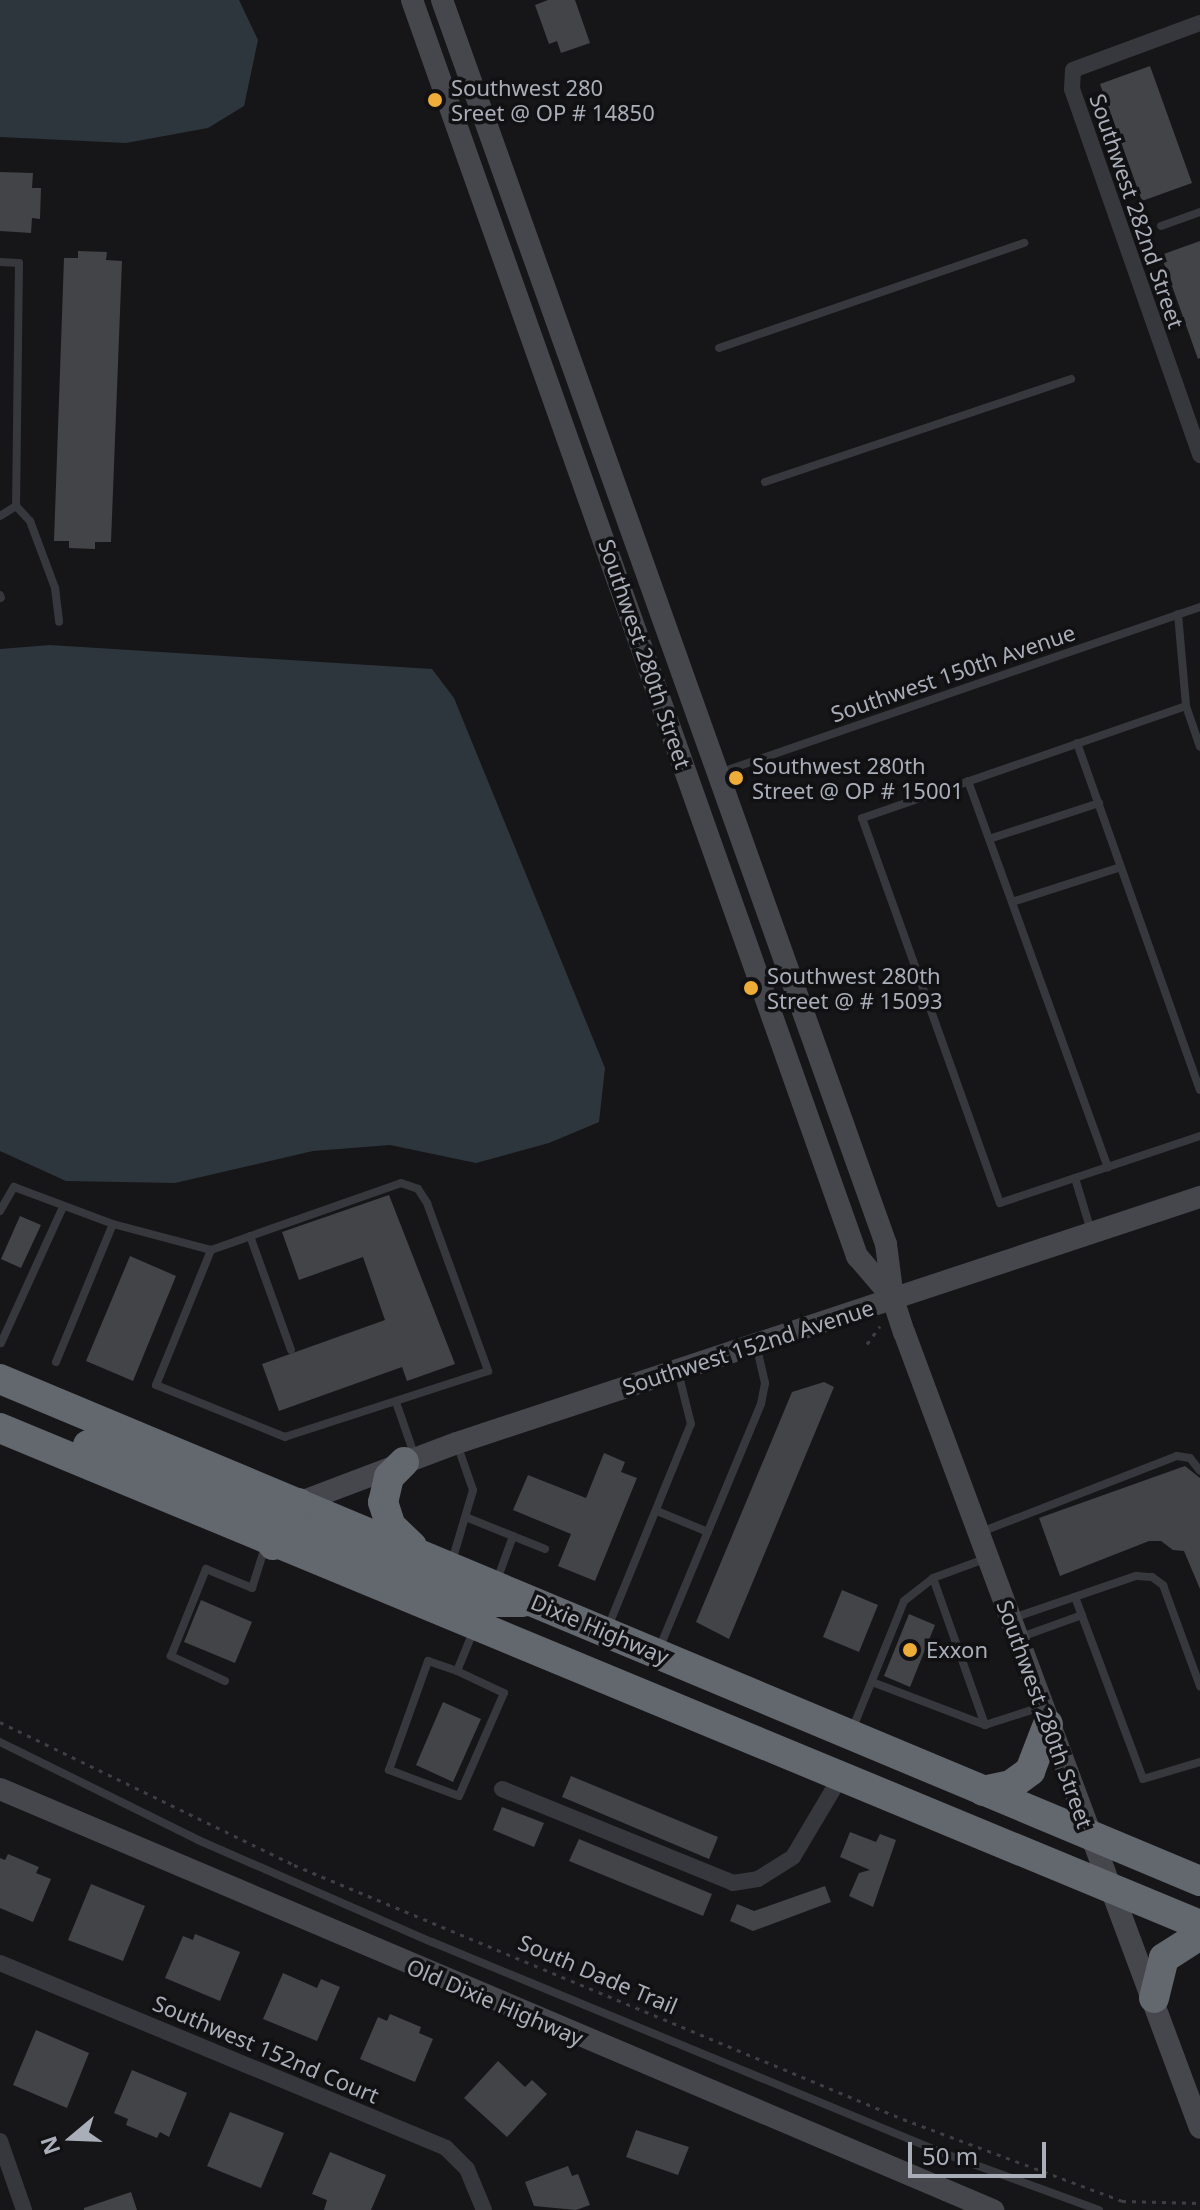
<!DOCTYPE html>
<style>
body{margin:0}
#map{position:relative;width:1200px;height:2210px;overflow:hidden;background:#161618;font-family:"Noto Sans",sans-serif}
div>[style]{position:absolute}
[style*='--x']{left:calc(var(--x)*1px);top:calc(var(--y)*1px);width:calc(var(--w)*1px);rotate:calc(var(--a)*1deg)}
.water>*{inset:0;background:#2d363c}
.building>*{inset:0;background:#434448}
.path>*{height:3px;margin-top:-1.5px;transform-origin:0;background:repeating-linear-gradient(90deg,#3d3f44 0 4px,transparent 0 10px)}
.lane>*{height:8px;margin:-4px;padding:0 4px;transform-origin:4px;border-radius:4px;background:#37383d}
.street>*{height:16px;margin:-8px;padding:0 8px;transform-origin:8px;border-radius:8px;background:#37383d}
.secondary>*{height:22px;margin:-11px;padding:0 11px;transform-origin:11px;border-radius:11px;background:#45474d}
.highway>*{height:30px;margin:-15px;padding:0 15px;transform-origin:15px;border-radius:15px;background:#63676e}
.dots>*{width:22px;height:22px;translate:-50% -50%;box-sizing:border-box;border:4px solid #111113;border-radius:50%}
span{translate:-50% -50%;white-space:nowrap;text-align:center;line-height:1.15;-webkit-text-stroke:7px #111113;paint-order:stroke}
.poi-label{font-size:22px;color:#a9aeb8}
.left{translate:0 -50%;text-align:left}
.street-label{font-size:22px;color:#a9aeb8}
.north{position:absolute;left:32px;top:2098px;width:80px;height:80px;-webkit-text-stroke:6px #111113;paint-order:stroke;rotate:251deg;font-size:22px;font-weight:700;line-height:32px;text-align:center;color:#a9aeb8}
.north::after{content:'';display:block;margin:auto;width:28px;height:36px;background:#a9aeb8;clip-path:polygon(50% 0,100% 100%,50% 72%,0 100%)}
.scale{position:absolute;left:908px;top:2142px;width:138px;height:36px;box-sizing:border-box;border:4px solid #a9aeb8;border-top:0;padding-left:10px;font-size:24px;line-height:28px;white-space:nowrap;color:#a9aeb8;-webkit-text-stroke:6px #111113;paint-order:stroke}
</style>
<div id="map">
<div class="water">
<div style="clip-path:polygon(0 0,239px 0,258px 40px,244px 106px,208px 128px,126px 143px,0 137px)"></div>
<div style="clip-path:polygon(50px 645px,432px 669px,454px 698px,605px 1068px,599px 1122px,549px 1143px,476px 1163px,390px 1145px,313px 1151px,175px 1183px,66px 1181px,0 1151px,0 649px)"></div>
</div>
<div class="building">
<div style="clip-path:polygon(548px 0,575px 0,590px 43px,561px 53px,557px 41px,549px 44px,535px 5px)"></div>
<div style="clip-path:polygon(1150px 66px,1192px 183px,1142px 201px,1100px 84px)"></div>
<div style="clip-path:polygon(0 172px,33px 173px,32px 188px,41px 188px,40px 219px,32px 218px,31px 233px,0 231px)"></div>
<div style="clip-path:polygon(1200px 241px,1200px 358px,1198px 359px,1161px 255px)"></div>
<div style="clip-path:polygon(78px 251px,107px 252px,106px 260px,122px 261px,111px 542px,95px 542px,95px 549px,69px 548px,69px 541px,54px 541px,64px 258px,78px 258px)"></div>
<div style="clip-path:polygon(389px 1195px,455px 1364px,407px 1381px,402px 1367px,279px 1411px,262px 1364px,385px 1320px,363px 1257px,299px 1280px,282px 1232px)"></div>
<div style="clip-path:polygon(20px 1216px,41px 1225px,21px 1268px,1px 1259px)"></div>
<div style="clip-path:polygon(130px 1256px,176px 1276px,133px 1381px,86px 1361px)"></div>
<div style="clip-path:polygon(824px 1382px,834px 1387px,729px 1639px,696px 1622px,792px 1392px)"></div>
<div style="clip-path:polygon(604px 1453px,625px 1462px,621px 1472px,637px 1478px,595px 1581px,558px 1566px,571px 1534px,513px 1510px,528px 1475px,586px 1498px)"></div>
<div style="clip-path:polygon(1185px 1466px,1200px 1478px,1200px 1589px,1184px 1551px,1173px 1550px,1161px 1541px,1149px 1541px,1060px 1576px,1039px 1518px)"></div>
<div style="clip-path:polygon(842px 1590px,878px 1605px,859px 1652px,823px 1637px)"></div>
<div style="clip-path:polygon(201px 1600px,252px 1622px,235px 1663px,184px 1642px)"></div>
<div style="clip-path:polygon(909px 1614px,935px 1625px,910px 1687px,884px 1676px)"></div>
<div style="clip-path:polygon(443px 1702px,481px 1719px,453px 1782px,416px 1765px)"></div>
<div style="clip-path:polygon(571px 1776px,718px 1837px,709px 1859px,562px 1797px)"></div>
<div style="clip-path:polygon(502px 1807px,544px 1823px,534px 1847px,493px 1830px)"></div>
<div style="clip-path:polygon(850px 1832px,876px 1842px,880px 1834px,896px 1840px,873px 1907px,849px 1896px,859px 1873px,870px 1870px,840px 1857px)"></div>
<div style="clip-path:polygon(579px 1839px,712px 1894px,703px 1916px,569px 1861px)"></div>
<div style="clip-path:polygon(8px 1854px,39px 1867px,36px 1873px,51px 1879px,33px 1922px,0 1908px,0 1858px,5px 1860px)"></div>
<div style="clip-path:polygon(91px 1884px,145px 1906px,123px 1961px,68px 1940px)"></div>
<div style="clip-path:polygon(825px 1886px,831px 1902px,753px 1931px,730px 1921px,737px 1904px,754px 1911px)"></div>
<div style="clip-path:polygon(195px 1934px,240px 1952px,220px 2001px,165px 1978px,183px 1936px,193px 1940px)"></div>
<div style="clip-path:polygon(283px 1973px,317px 1988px,321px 1979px,340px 1987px,317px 2041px,263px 2019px)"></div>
<div style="clip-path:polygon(390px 2014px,421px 2027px,419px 2033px,433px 2039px,415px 2082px,360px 2059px,378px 2017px,387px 2021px)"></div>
<div style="clip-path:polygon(36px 2030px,89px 2053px,67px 2108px,13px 2085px)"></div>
<div style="clip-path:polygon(498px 2061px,525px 2087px,532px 2080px,547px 2094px,507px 2137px,464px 2098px)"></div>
<div style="clip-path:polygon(132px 2070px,187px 2093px,169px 2137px,160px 2132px,157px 2138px,126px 2125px,128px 2119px,114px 2113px)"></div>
<div style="clip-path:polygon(230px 2112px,284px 2133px,261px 2188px,207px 2166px)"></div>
<div style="clip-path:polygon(636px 2130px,689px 2147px,678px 2175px,626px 2157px)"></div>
<div style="clip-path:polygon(330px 2152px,386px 2175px,371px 2210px,324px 2210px,327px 2200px,312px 2194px)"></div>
<div style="clip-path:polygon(568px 2166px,572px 2176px,578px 2174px,590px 2205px,576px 2210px,534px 2206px,525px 2182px)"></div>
<div style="clip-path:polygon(131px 2192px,137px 2210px,84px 2210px,84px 2208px)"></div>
</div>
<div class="path">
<div style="--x:867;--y:1344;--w:22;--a:-54"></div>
<div style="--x:0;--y:1722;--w:327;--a:25.9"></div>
<div style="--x:294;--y:1865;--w:660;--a:22.64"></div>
<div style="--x:903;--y:2119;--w:234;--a:20.5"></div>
<div style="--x:1122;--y:2201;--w:78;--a:1.5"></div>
</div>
<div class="lane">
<div style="--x:1161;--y:226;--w:41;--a:-19.7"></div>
<div style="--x:0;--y:262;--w:19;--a:3"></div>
<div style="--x:19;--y:263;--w:243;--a:90.7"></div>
<div style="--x:16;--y:506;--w:19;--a:148"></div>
<div style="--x:719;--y:348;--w:323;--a:-19"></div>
<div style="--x:765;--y:482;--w:323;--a:-18.6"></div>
<div style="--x:16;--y:506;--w:21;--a:47"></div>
<div style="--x:30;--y:521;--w:72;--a:69.5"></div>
<div style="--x:55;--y:588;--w:34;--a:83"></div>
<div style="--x:0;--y:595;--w:3;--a:72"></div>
<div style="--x:1178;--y:614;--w:92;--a:85"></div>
<div style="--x:1186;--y:706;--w:43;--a:71.1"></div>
<div style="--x:1186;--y:706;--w:343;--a:160.9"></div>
<div style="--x:862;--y:818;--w:409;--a:70.3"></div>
<div style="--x:1000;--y:1203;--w:211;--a:-18.5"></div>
<div style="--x:1077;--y:743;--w:368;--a:70.5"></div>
<div style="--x:719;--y:773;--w:509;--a:-19.04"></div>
<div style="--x:968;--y:781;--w:411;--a:70.1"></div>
<div style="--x:989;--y:839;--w:116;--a:-18.1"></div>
<div style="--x:1012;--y:902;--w:114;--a:-17.8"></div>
<div style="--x:1075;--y:1178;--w:55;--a:73.2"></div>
<div style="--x:0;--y:1211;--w:28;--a:-60"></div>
<div style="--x:14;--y:1187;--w:106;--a:20.5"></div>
<div style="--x:113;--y:1224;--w:101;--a:14.9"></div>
<div style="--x:211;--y:1250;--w:201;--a:-19.4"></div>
<div style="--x:401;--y:1183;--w:18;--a:19"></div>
<div style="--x:418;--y:1189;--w:17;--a:57"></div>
<div style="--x:427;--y:1203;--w:179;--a:70"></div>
<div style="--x:488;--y:1371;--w:213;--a:162"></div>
<div style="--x:285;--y:1437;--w:139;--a:-158"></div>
<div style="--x:156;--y:1385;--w:146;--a:-67.8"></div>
<div style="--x:250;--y:1236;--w:121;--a:70.2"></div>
<div style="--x:1;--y:1343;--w:149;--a:-65.5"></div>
<div style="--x:56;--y:1362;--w:149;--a:-67.6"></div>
<div style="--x:396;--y:1402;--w:58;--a:70.9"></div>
<div style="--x:657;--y:1511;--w:55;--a:22.4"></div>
<div style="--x:468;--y:1518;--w:83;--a:21.9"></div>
<div style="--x:981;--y:1532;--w:210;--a:-21.2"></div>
<div style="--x:1177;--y:1456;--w:13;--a:9"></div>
<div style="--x:1190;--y:1458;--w:16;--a:52"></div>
<div style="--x:452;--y:1561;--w:74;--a:-73.5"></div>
<div style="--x:473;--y:1490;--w:49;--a:-109.2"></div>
<div style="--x:933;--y:1578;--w:156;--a:70.5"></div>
<div style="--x:497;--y:1580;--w:47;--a:-70"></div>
<div style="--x:1075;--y:1597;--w:194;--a:69.5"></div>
<div style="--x:1143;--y:1779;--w:59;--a:-16.6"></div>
<div style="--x:1013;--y:1618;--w:130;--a:-18.9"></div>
<div style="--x:1136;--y:1576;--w:16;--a:4"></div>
<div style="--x:1152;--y:1577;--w:14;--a:36"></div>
<div style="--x:1163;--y:1585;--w:108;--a:69.9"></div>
<div style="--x:608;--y:1627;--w:219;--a:-67.8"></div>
<div style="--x:691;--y:1424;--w:54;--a:-104"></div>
<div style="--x:1021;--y:1637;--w:65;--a:-19.8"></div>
<div style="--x:659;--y:1649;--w:265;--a:-67.4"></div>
<div style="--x:761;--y:1404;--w:21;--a:-79"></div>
<div style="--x:765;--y:1383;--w:39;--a:-103"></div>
<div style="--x:457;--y:1671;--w:52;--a:25.1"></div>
<div style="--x:504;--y:1693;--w:112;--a:113.6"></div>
<div style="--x:459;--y:1796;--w:75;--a:-159.6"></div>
<div style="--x:389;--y:1770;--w:116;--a:-70.3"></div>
<div style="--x:428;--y:1661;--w:31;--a:19"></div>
<div style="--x:457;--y:1671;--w:42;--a:-67.7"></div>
<div style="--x:225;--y:1681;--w:60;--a:-155.2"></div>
<div style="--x:171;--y:1656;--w:94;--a:-68.1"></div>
<div style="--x:206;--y:1569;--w:50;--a:22.4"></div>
<div style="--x:252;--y:1588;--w:43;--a:-72.4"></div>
<div style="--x:872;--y:1682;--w:121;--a:20.8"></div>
<div style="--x:985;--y:1725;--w:59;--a:-17.8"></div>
<div style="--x:852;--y:1730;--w:139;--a:-68"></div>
<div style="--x:904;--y:1601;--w:37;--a:-38"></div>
<div style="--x:933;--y:1578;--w:58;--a:-20.3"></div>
<div style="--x:0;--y:1742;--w:221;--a:26.3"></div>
<div style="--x:198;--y:1840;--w:255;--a:23.6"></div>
<div style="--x:432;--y:1942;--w:553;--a:22.44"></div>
<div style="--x:943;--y:2153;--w:166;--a:20.1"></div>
</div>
<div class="street">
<div style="--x:1200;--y:23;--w:135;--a:159.7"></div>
<div style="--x:1073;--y:70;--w:19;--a:93"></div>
<div style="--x:1072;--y:89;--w:388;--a:70.7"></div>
<div style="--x:502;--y:1789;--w:249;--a:22.1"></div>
<div style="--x:733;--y:1883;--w:25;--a:-9"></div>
<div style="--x:758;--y:1879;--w:41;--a:-32.2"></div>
<div style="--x:793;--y:1857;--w:92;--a:-59.3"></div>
<div style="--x:0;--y:1963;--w:483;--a:22.5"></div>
<div style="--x:446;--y:2148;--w:30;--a:45"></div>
<div style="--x:467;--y:2169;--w:44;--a:67.5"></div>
<div style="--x:0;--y:2141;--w:73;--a:70.8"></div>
</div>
<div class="secondary">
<div style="--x:412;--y:0;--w:1333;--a:70.49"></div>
<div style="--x:857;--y:1256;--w:55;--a:49.4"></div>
<div style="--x:442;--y:0;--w:1321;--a:70.36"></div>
<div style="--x:886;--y:1244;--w:55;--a:82.7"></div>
<div style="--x:893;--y:1299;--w:35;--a:72"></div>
<div style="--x:904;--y:1332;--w:849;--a:69.6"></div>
<div style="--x:298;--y:1503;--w:170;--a:-20.7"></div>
<div style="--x:457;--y:1443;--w:783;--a:-18.32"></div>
<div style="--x:0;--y:1789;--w:1079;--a:22.98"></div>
</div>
<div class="highway">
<div style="--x:0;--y:1379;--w:1301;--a:22.7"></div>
<div style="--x:0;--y:1428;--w:1299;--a:22.5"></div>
<div style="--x:88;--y:1445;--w:185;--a:21.9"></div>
<div style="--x:260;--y:1514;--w:40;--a:-16"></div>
<div style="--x:404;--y:1462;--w:21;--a:135"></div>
<div style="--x:389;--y:1477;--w:26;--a:103"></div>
<div style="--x:383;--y:1502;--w:25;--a:72"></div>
<div style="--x:391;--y:1526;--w:29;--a:44"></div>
<div style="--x:273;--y:1545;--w:22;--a:-43"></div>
<div style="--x:289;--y:1530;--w:16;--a:7"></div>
<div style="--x:305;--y:1532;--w:188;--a:21.9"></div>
<div style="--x:479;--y:1602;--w:44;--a:0"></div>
<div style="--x:983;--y:1791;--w:29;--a:-12"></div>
<div style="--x:1011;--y:1785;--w:24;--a:-36"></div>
<div style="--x:1030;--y:1771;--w:50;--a:-69"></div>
<div style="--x:1154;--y:1998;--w:41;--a:-76"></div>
<div style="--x:1164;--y:1958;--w:43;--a:-32.6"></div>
</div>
<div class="dots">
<div style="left:435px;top:100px;background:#eeac38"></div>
<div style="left:736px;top:778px;background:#eeac38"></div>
<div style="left:751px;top:988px;background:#eeac38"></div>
<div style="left:910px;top:1650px;background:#eeac38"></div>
</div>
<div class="poi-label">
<span class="left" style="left:451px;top:100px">Southwest 280<br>Sreet @ OP # 14850</span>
<span class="left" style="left:752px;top:778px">Southwest 280th<br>Street @ OP # 15001</span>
<span class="left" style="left:767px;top:988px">Southwest 280th<br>Street @ # 15093</span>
<span class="left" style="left:926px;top:1650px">Exxon</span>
</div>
<div class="street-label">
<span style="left:1137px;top:211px;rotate:71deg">Southwest 282nd Street</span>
<span style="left:645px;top:654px;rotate:71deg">Southwest 280th Street</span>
<span style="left:953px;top:673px;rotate:-19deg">Southwest 150th Avenue</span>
<span style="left:748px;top:1347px;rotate:-18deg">Southwest 152nd Avenue</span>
<span style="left:600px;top:1629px;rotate:23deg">Dixie Highway</span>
<span style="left:1045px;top:1714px;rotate:70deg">Southwest 280th Street</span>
<span style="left:598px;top:1974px;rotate:23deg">South Dade Trail</span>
<span style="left:495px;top:2002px;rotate:23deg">Old Dixie Highway</span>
<span style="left:266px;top:2049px;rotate:23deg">Southwest 152nd Court</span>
</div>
<div class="north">N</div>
<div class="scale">50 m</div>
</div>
